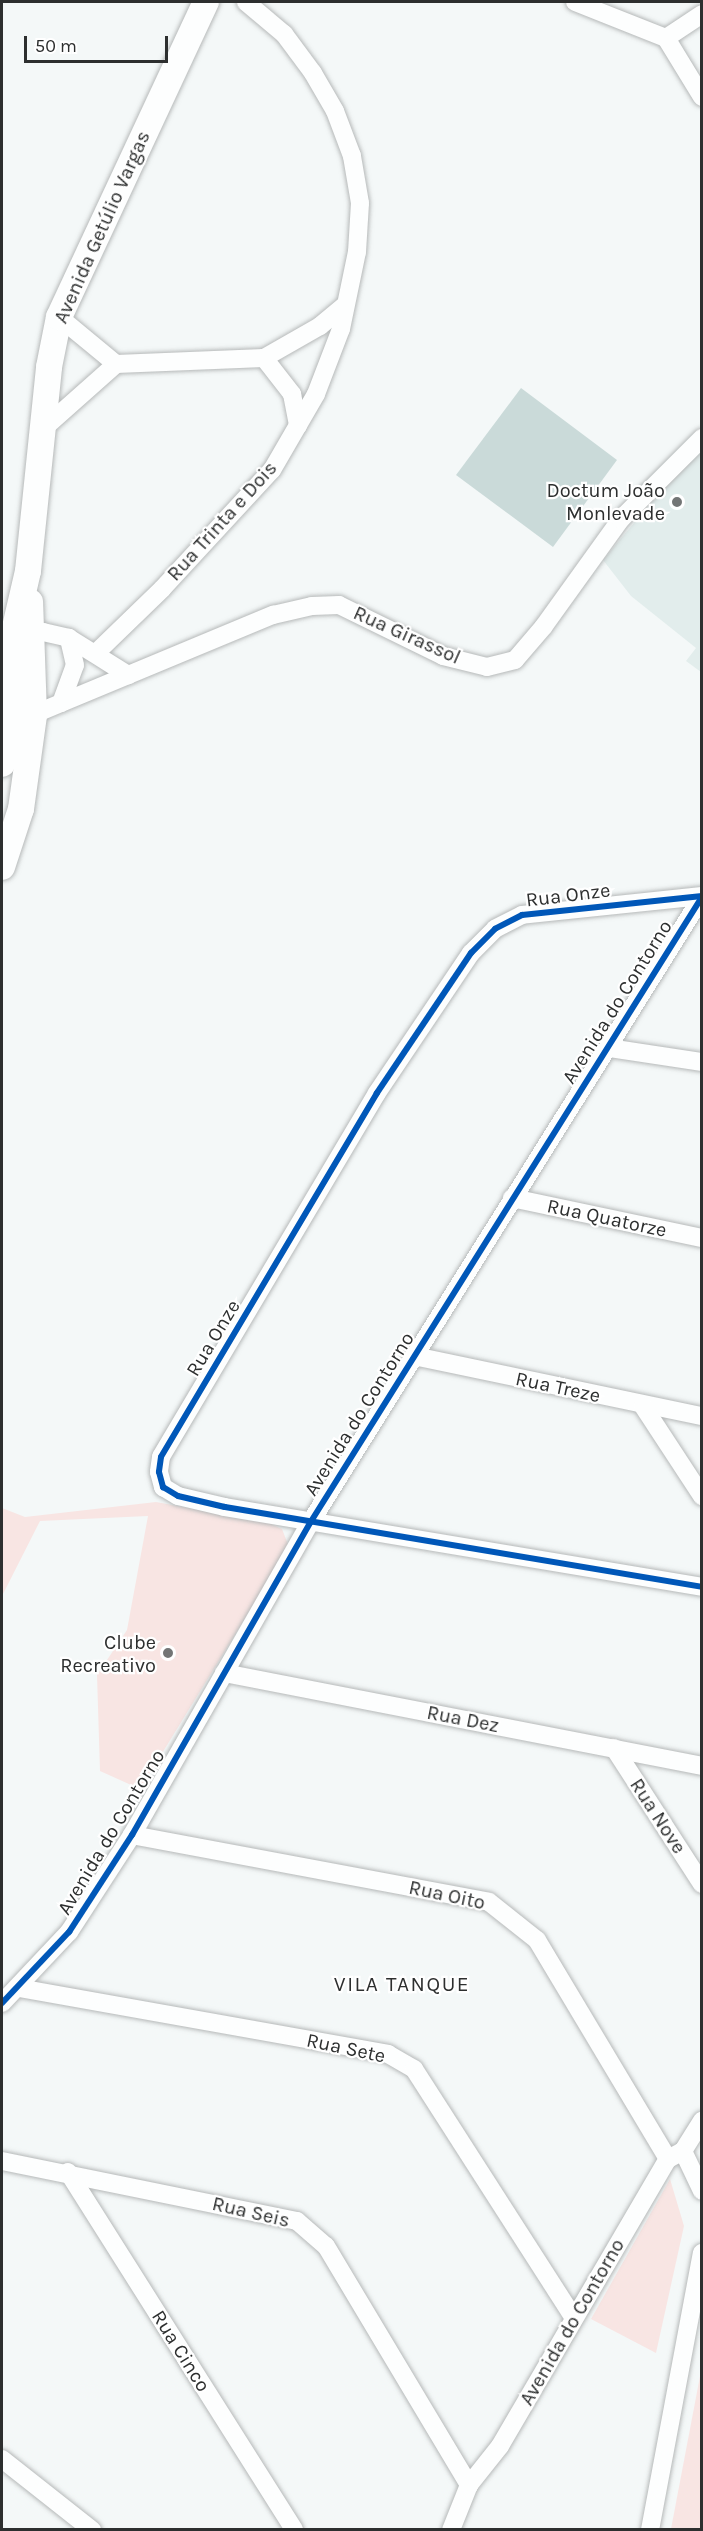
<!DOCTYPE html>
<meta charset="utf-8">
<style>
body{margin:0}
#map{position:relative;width:703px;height:2531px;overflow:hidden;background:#f4f8f8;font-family:Karla,sans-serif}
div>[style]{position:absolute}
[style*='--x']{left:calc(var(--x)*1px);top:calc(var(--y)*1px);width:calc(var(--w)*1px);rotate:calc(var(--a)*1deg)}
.built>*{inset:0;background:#e2edec}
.green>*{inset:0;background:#f8e5e3}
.building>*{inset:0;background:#cadad9}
.roads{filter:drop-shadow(0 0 2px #b6b9b9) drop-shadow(0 0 2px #b6b9b9)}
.street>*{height:18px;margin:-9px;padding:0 9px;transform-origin:9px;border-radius:9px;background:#fdfefe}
.secondary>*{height:26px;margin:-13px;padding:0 13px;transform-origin:13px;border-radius:13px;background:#fdfefe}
.cycleway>*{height:6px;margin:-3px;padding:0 3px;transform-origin:3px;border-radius:3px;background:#0057b8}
.dots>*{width:16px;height:16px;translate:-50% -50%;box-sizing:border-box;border:3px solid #fff;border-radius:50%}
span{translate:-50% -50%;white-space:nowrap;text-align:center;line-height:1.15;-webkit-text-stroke:4.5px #fff;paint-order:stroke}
.street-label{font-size:20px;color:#2d2f2f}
.poi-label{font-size:20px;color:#2d2f2f}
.right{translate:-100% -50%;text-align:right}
.neighbourhood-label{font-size:21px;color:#2d2f2f;letter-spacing:1.5px}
.frame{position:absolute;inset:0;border:3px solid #2d2f2f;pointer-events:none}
.scale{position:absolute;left:24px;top:36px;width:144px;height:27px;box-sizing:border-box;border:3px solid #2d2f2f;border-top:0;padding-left:8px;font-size:18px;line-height:21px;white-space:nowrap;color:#2d2f2f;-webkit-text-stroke:4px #fff;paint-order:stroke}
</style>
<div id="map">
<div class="built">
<div style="clip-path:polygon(701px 443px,701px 672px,686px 661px,696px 648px,631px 596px,603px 560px)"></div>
</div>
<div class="green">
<div style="clip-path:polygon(156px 1502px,269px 1523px,282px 1529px,289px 1547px,140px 1789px,100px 1771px,97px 1675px,127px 1630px,148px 1516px,40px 1521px,2px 1596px,2px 1508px,25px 1517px)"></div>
<div style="clip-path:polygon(670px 2179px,684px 2226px,656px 2353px,591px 2319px)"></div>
<div style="clip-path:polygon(701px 2371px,701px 2529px,671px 2529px)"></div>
</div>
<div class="building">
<div style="clip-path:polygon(521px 388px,617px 460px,553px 547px,456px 475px)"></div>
</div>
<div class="roads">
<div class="street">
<div style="--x:575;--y:2;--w:98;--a:21.6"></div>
<div style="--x:666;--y:38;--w:69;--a:58.6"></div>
<div style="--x:666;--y:38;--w:43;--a:-33.7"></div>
<div style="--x:59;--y:317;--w:74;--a:39.5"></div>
<div style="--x:264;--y:358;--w:46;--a:52.1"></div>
<div style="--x:292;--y:394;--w:32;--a:79"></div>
<div style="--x:44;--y:428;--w:96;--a:-41.6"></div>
<div style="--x:116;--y:364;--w:148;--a:-2.3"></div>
<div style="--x:264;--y:358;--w:64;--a:-29.7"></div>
<div style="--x:320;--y:326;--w:33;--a:-40"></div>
<div style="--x:21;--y:634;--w:22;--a:-5"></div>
<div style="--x:43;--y:632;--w:27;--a:13"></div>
<div style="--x:69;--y:638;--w:70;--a:32.1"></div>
<div style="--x:97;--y:652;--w:91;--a:-44.1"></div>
<div style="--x:162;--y:589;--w:162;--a:-47.3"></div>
<div style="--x:272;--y:470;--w:88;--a:-59.9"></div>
<div style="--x:316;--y:394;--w:70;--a:-69"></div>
<div style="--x:341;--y:329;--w:79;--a:-78.3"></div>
<div style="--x:357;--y:252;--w:49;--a:-86.5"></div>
<div style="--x:360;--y:203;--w:48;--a:-99.7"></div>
<div style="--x:352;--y:156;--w:48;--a:-110.7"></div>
<div style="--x:335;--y:111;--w:44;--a:-120.1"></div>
<div style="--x:313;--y:73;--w:49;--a:-126.6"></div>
<div style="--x:284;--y:34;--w:50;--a:-139.9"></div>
<div style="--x:61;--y:703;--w:40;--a:-69.8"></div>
<div style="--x:75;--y:665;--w:28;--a:-103"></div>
<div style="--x:25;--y:718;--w:269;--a:-22.6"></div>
<div style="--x:273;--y:615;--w:40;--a:-13"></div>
<div style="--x:312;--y:606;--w:27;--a:-2"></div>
<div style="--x:339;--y:605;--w:116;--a:26.1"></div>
<div style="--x:443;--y:656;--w:45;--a:14"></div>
<div style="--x:487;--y:667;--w:29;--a:-14"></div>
<div style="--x:515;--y:660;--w:45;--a:-49.5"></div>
<div style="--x:544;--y:626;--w:132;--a:-54.3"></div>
<div style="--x:621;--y:519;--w:115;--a:-45"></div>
<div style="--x:702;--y:896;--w:181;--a:174"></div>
<div style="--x:522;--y:915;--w:30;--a:153"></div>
<div style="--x:495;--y:929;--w:34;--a:135"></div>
<div style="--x:471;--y:953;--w:169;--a:123.9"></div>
<div style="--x:377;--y:1093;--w:423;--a:120.7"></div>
<div style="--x:161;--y:1457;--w:15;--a:98"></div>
<div style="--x:159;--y:1472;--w:16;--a:75"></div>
<div style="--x:163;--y:1487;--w:17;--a:31"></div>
<div style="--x:178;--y:1496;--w:48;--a:13.2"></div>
<div style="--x:225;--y:1507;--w:484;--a:9.5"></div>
<div style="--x:609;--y:1048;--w:94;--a:8.6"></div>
<div style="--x:512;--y:1198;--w:194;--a:11.9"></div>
<div style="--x:414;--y:1356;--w:294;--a:11.8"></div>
<div style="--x:643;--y:1406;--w:108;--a:56.8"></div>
<div style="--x:224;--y:1673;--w:487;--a:11"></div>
<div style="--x:614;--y:1748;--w:162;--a:57.1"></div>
<div style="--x:132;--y:1835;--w:363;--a:10.6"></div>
<div style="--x:489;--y:1902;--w:61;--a:38.4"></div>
<div style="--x:537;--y:1940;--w:255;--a:59.1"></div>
<div style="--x:19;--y:1988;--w:375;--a:10.1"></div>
<div style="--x:388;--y:2054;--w:30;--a:30"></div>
<div style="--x:414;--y:2069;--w:296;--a:57.3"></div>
<div style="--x:2;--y:2003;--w:98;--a:-46.7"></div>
<div style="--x:69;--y:1932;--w:116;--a:-57"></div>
<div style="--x:132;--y:1835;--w:359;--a:-60.3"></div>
<div style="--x:310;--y:1523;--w:739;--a:-57.95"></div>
<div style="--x:683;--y:2151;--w:44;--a:64.6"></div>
<div style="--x:2;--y:2161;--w:301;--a:11.5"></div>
<div style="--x:297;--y:2221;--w:38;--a:41"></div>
<div style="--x:326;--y:2246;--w:279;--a:59.1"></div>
<div style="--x:68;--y:2172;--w:423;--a:57.7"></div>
<div style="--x:2;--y:2459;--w:115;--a:38.3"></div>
<div style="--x:451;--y:2530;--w:48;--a:-68.2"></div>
<div style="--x:469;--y:2485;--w:50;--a:-51.5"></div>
<div style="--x:500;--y:2446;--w:333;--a:-59.7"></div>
<div style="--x:668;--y:2159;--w:17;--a:-28"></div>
<div style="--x:683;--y:2151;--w:36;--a:-58"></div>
<div style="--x:650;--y:2530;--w:282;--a:-79.4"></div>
</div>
<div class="secondary">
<div style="--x:2;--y:764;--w:42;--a:-80.3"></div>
<div style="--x:9;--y:723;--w:87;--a:-87.4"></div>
<div style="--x:13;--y:636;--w:67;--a:-77"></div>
<div style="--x:28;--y:571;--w:205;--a:-84.1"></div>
<div style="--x:49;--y:367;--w:51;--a:-78.7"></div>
<div style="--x:59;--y:317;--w:348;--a:-65"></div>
<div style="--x:2;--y:867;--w:61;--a:-71.9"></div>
<div style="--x:21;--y:809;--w:95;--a:-82.1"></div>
<div style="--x:34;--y:715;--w:113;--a:-92"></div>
</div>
</div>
<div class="cycleway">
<div style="--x:702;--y:896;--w:181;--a:174"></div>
<div style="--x:522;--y:915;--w:30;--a:153"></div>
<div style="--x:495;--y:929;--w:34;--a:135"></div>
<div style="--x:471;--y:953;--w:169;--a:123.9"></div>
<div style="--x:377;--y:1093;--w:423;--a:120.7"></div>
<div style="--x:161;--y:1457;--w:15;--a:98"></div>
<div style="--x:159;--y:1472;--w:16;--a:75"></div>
<div style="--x:163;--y:1487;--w:17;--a:31"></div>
<div style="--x:178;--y:1496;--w:48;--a:13.2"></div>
<div style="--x:225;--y:1507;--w:484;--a:9.5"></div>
<div style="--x:2;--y:2003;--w:98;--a:-46.7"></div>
<div style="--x:69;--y:1932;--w:116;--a:-57"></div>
<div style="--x:132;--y:1835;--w:359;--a:-60.3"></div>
<div style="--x:310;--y:1523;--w:739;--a:-57.95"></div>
</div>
<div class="dots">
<div style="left:677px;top:502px;background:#737575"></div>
<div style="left:168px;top:1653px;background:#737575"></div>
</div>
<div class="street-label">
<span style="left:102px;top:227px;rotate:-66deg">Avenida Getúlio Vargas</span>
<span style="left:222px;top:521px;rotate:-48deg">Rua Trinta e Dois</span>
<span style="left:407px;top:635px;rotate:24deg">Rua Girassol</span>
<span style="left:568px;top:895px;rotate:-7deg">Rua Onze</span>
<span style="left:617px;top:1002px;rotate:-58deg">Avenida do Contorno</span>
<span style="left:607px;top:1218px;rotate:12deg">Rua Quatorze</span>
<span style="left:213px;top:1338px;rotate:-59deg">Rua Onze</span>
<span style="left:558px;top:1387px;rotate:12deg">Rua Treze</span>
<span style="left:359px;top:1414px;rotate:-58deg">Avenida do Contorno</span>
<span style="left:463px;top:1719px;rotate:11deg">Rua Dez</span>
<span style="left:658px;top:1816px;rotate:57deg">Rua Nove</span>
<span style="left:111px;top:1832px;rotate:-59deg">Avenida do Contorno</span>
<span style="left:447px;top:1895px;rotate:12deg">Rua Oito</span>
<span style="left:346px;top:2048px;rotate:12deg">Rua Sete</span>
<span style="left:251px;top:2212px;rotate:13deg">Rua Seis</span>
<span style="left:572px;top:2322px;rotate:-60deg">Avenida do Contorno</span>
<span style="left:181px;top:2351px;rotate:58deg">Rua Cinco</span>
</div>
<div class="poi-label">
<span class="right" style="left:665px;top:502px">Doctum João<br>Monlevade</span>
<span class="right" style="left:156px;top:1654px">Clube<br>Recreativo</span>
</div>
<div class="neighbourhood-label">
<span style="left:402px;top:1984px">VILA TANQUE</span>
</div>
<div class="frame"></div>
<div class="scale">50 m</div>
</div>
